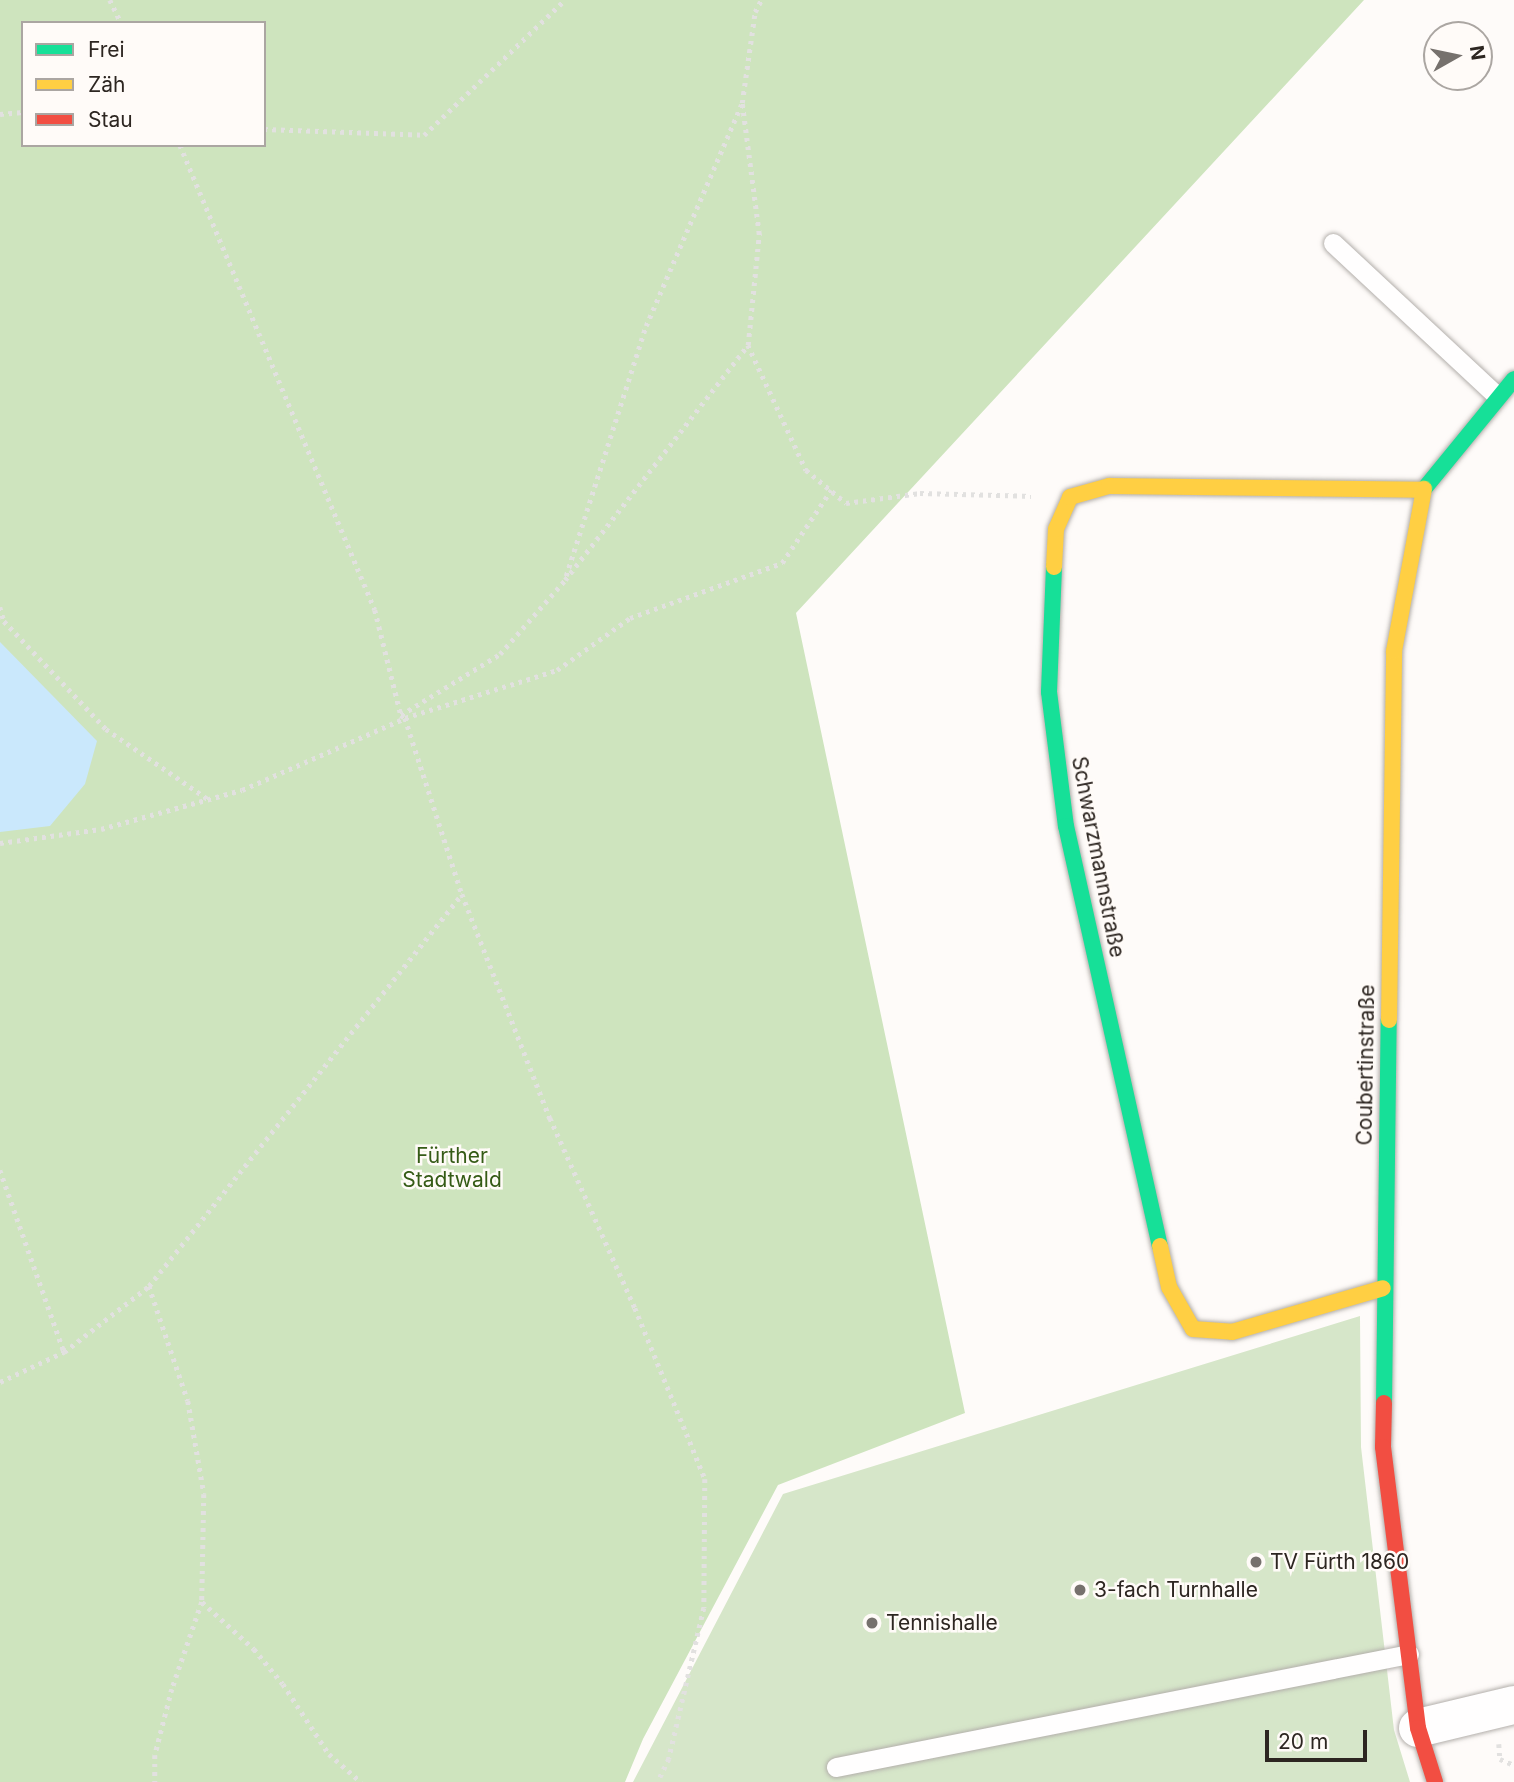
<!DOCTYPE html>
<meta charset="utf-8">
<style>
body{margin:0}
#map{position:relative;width:1514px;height:1782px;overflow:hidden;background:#fefbf9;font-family:Inter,sans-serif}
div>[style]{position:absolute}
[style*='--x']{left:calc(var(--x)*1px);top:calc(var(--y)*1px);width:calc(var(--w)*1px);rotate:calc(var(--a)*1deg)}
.green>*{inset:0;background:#d6e6c9}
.forest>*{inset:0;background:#cee4be}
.water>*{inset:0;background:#cae8fc}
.path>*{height:4.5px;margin-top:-2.25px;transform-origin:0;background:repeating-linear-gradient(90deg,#e2e1e0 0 3.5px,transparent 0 8.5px)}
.roads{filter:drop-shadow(0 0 2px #b3afab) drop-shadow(0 0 2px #b3afab)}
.lane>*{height:19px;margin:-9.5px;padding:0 9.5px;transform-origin:9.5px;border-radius:9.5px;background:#fffefe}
.street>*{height:38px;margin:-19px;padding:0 19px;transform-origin:19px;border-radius:19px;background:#fffefe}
.fast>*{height:16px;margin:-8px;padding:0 8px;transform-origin:8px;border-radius:8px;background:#16e098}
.slow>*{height:16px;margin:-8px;padding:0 8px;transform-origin:8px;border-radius:8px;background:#ffcf43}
.jam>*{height:16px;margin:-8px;padding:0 8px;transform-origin:8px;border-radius:8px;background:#f24e42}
.dots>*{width:19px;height:19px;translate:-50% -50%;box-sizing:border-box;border:4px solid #fffbf8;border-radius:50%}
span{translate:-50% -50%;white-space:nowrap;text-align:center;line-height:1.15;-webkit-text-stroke:5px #fffbf8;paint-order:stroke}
.street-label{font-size:21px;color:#2d2621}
.park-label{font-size:21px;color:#355b16}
.poi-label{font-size:21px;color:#2d2621}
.left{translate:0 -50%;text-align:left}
.legend{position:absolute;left:21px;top:21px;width:245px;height:126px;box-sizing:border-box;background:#fffbf8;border:2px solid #aba6a2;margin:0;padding:9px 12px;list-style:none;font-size:21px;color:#2d2621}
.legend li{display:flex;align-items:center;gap:14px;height:35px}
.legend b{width:35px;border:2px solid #aba6a2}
.north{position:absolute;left:1423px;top:21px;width:70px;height:70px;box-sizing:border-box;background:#fffbf8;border:2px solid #aba6a2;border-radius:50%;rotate:81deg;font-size:19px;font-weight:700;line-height:28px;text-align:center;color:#2d2621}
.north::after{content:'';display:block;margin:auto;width:24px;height:32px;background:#76716d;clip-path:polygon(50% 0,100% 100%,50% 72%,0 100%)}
.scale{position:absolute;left:1265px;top:1730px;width:102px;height:32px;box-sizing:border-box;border:4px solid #2d2621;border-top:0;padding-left:9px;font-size:21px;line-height:24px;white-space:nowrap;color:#2d2621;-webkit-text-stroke:5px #fffbf8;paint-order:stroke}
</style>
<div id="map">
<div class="green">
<div style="clip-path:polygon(1360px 1316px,1361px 1447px,1394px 1730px,1410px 1782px,633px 1782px,783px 1494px)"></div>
</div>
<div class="forest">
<div style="clip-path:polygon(evenodd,0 0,1364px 0,796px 613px,965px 1413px,778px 1485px,643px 1739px,625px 1782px,0 1782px,0 0,23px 23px,264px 23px,264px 145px,23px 145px,23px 23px)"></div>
</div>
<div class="water">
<div style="clip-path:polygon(0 642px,97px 741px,85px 784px,50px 826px,0 832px)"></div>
</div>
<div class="path">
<div style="--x:110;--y:0;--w:25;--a:64"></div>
<div style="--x:0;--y:114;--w:23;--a:-5"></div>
<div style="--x:264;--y:129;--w:160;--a:2.1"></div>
<div style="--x:424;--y:135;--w:195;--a:-43.8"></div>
<div style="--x:180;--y:145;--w:504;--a:67.25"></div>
<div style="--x:375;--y:610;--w:108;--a:76.1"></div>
<div style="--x:401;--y:715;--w:5;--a:37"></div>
<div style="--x:405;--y:718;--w:185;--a:72.1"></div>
<div style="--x:462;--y:894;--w:241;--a:68.6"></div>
<div style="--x:550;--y:1118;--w:208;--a:65.9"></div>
<div style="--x:635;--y:1308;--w:185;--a:67.7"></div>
<div style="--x:705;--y:1479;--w:129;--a:90.4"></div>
<div style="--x:704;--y:1608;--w:155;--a:103.1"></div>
<div style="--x:669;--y:1759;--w:25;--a:116"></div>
<div style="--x:748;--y:345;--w:138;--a:65.1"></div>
<div style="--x:806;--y:470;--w:52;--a:39.5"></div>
<div style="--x:846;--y:503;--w:75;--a:-7.7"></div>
<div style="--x:920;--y:493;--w:111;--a:1.5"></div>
<div style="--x:566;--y:576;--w:262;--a:-72.3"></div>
<div style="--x:646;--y:326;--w:241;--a:-66.7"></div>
<div style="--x:0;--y:607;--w:15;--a:74"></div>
<div style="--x:4;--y:621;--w:149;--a:46.6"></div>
<div style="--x:106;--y:729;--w:124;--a:34.5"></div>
<div style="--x:401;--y:715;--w:116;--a:-31.6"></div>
<div style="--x:500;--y:654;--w:98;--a:-48.7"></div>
<div style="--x:565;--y:580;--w:298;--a:-52.1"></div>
<div style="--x:748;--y:345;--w:112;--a:-84.3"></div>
<div style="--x:759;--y:234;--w:132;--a:-97.4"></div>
<div style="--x:742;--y:103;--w:92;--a:-81.9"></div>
<div style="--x:755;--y:12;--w:13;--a:-63"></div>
<div style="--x:0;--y:843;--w:102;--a:-7.9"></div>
<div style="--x:101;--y:829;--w:146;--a:-15.5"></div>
<div style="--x:242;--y:790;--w:178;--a:-23.8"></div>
<div style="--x:405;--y:718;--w:159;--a:-17.5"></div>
<div style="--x:557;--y:670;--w:90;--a:-35.5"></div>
<div style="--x:630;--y:618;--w:162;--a:-19.9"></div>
<div style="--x:782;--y:563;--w:88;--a:-56.1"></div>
<div style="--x:0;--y:1170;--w:193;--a:70.6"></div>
<div style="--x:149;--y:1286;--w:121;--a:71.3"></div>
<div style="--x:188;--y:1401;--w:94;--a:80.2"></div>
<div style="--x:204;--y:1494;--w:108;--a:91.1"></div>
<div style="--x:202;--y:1602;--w:92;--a:109"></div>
<div style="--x:172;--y:1689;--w:68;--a:104.4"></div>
<div style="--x:155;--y:1755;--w:27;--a:90"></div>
<div style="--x:0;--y:1382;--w:71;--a:-25.1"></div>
<div style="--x:64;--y:1352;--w:108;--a:-37.8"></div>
<div style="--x:149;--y:1286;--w:502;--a:-51.39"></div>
<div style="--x:202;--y:1602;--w:70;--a:42.1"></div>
<div style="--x:254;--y:1649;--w:45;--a:50.4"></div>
<div style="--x:283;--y:1684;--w:84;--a:56.7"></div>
<div style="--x:329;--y:1754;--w:43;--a:41.2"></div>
<div style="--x:1499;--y:1744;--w:15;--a:86"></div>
<div style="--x:1500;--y:1759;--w:15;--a:23"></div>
</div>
<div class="roads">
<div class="lane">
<div style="--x:1333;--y:243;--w:224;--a:43"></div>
<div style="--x:836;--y:1767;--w:584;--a:-11.16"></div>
</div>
<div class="street">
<div style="--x:1418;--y:1728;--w:99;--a:-13.5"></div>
</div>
<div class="fast">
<div style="--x:1424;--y:489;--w:142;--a:-50.7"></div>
<div style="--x:1054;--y:567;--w:125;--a:92.3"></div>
<div style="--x:1049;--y:692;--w:135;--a:82.8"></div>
<div style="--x:1066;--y:826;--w:430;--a:77.4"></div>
<div style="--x:1384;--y:1403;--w:383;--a:-89.3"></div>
</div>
<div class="slow">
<div style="--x:1054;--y:567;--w:38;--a:-87"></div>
<div style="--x:1056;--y:529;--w:35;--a:-66"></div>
<div style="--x:1070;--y:497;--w:41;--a:-15.8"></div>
<div style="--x:1109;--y:486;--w:314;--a:0.7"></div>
<div style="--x:1389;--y:1020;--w:369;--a:-89.2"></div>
<div style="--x:1394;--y:651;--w:165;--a:-79.5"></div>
<div style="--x:1160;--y:1246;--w:42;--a:77.6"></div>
<div style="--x:1169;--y:1287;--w:48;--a:60.3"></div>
<div style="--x:1193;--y:1329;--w:39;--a:4"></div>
<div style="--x:1232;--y:1332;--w:157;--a:-16.2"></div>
</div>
<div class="jam">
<div style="--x:1384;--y:1403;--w:44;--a:91.3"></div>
<div style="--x:1383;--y:1447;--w:283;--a:82.9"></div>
<div style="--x:1418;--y:1728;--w:57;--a:72.5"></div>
</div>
</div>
<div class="dots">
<div style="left:1256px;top:1562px;background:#76716d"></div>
<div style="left:1080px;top:1590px;background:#76716d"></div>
<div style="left:872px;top:1623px;background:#76716d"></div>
</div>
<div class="street-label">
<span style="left:1098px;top:857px;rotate:79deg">Schwarzmannstraße</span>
<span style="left:1366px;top:1065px;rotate:-89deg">Coubertinstraße</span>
</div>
<div class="park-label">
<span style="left:452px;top:1168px">Fürther<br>Stadtwald</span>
</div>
<div class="poi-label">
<span class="left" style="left:1270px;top:1562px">TV Fürth 1860</span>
<span class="left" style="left:1094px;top:1590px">3-fach Turnhalle</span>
<span class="left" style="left:886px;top:1623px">Tennishalle</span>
</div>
<ul class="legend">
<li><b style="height:9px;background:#16e098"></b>Frei</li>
<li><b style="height:9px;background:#ffcf43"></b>Zäh</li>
<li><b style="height:9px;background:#f24e42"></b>Stau</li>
</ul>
<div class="north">N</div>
<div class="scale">20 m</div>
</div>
